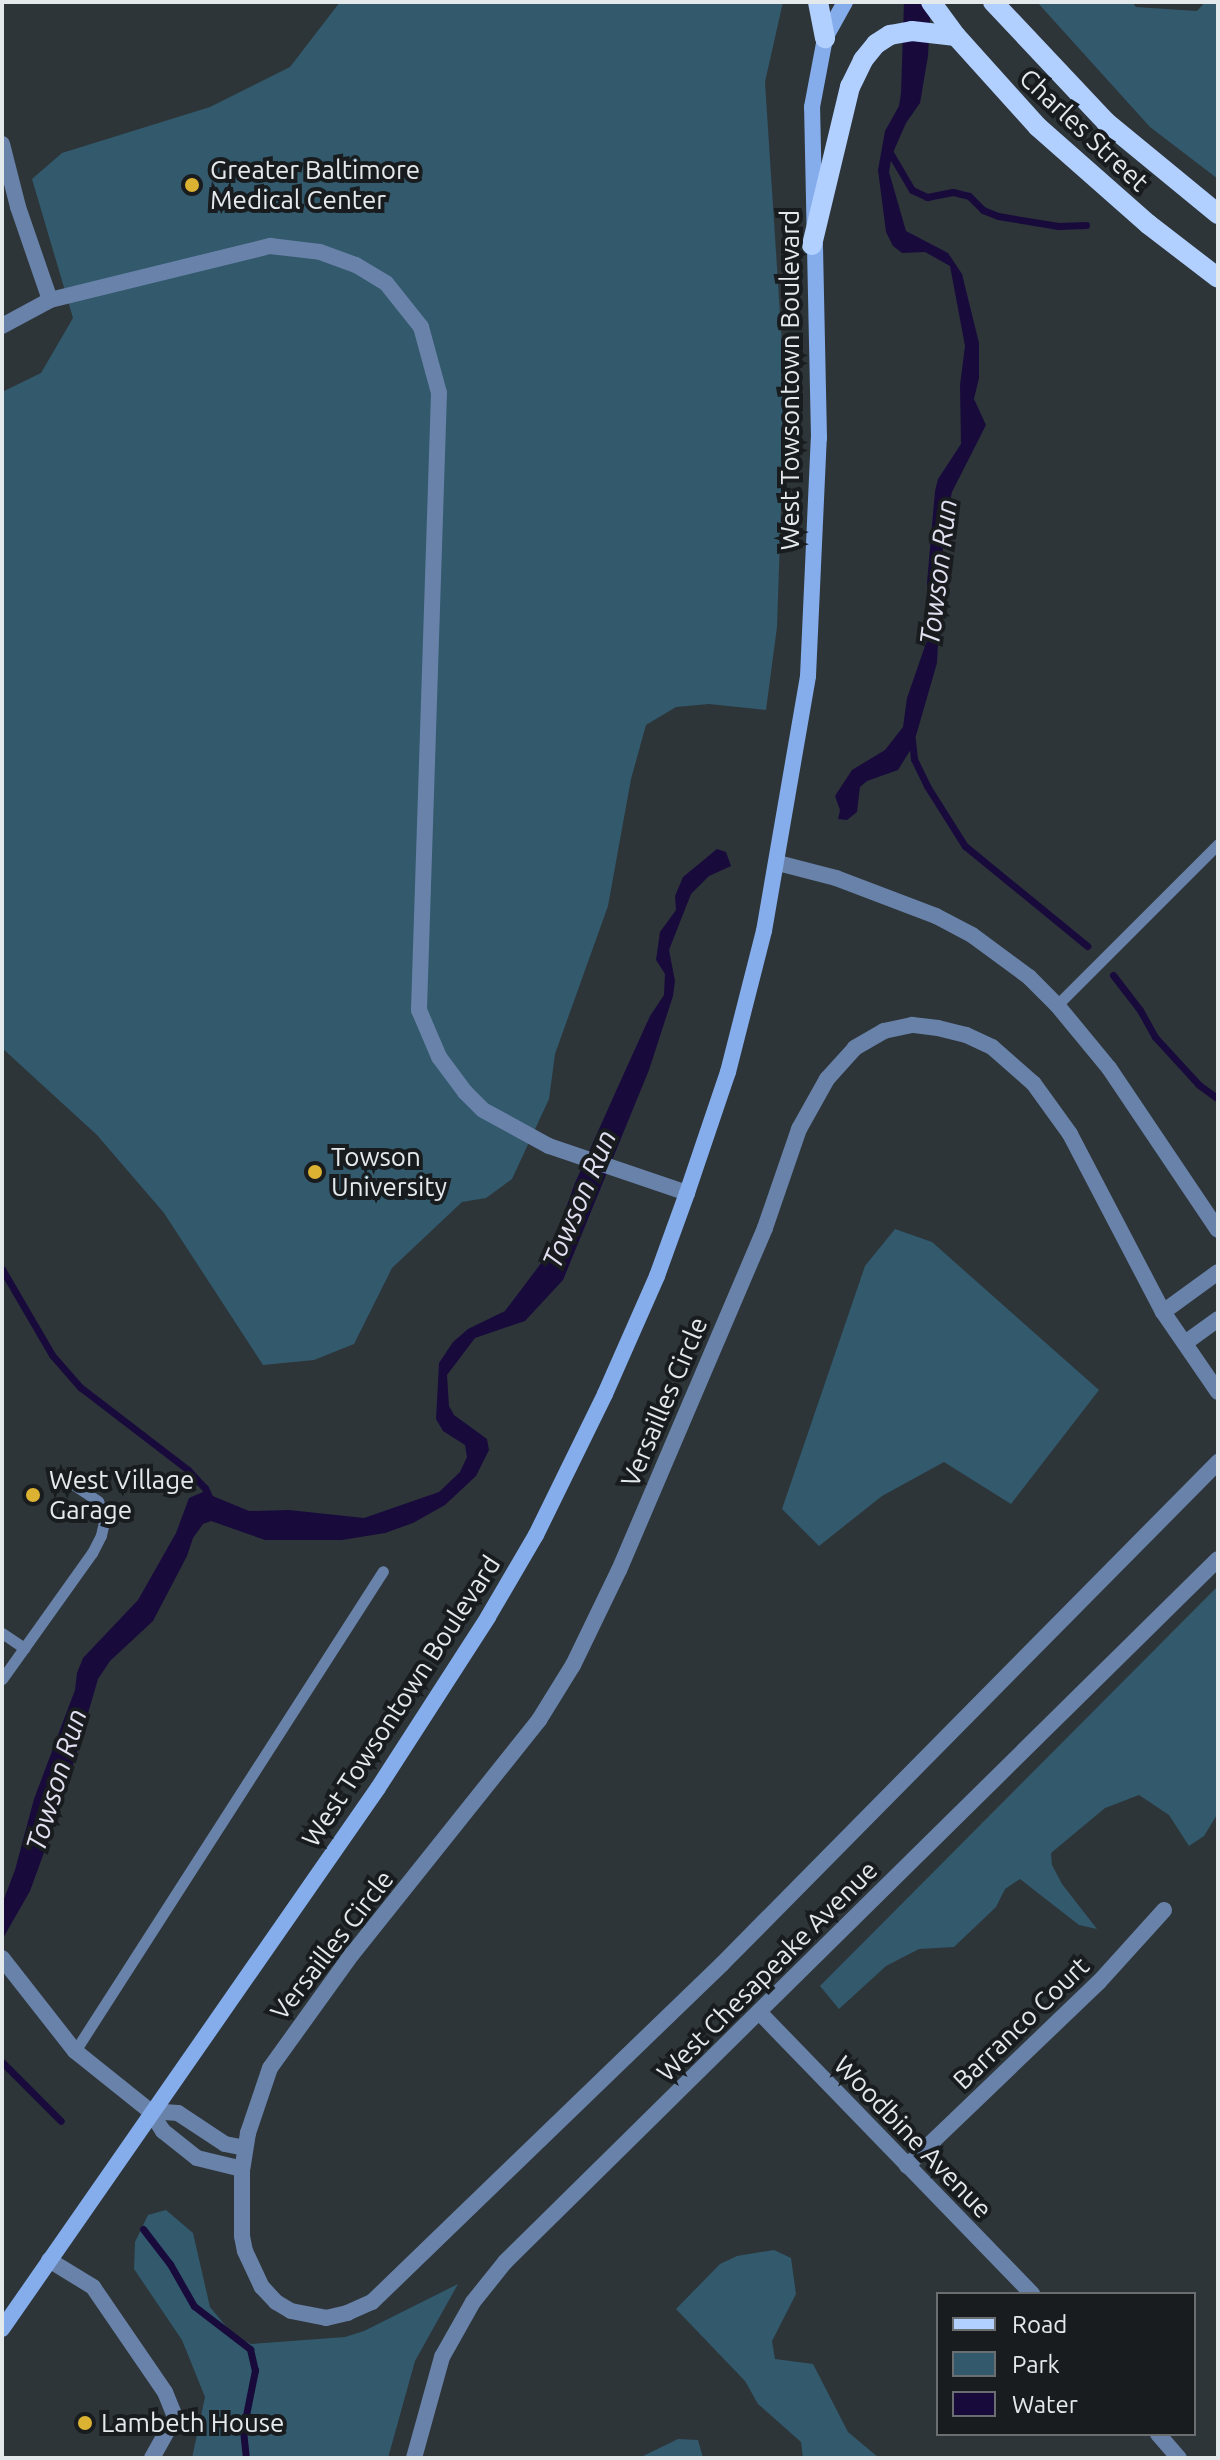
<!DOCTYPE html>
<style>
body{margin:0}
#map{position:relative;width:1220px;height:2460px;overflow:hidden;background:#2d3539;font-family:Ubuntu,sans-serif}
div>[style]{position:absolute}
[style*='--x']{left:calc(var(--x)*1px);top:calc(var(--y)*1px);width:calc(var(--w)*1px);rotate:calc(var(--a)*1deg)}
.green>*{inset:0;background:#32596c}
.water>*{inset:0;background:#180b3c}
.stream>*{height:7px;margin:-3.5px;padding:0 3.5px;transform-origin:3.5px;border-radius:3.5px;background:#180b3c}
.service>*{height:11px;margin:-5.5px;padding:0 5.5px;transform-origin:5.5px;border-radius:5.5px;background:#6982a9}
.minor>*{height:16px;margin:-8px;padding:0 8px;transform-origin:8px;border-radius:8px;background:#6982a9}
.tertiary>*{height:16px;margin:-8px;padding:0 8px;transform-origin:8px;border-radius:8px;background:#6982a9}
.secondary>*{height:16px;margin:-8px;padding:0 8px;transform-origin:8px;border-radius:8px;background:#86adeb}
.primary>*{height:20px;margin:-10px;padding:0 10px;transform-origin:10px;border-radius:10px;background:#b1cfff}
.dots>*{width:22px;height:22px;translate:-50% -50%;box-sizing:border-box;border:4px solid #191c1e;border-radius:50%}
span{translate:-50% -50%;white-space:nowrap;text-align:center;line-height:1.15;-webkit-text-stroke:8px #191c1e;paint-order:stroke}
.street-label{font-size:26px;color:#e4e9ec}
.poi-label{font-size:26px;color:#e4e9ec}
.left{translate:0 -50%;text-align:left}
.water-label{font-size:28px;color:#e1e0f1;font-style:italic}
.frame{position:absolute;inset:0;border:4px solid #e4e9ec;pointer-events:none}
.legend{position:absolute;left:936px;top:2292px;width:260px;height:144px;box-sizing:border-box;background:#191c1e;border:2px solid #6a6e70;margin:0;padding:10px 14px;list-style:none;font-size:24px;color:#e4e9ec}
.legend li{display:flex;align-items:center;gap:16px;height:40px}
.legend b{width:40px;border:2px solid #6a6e70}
</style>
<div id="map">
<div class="green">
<div style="clip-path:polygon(340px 2px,783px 2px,765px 82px,785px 391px,777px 627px,766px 710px,709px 704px,676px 707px,646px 725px,631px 779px,608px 906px,555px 1054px,549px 1099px,512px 1179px,486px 1198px,462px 1202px,392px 1268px,354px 1344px,314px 1360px,263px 1365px,164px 1213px,97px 1135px,2px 1048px,2px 392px,41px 373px,73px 318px,32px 179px,62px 153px,210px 107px,290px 67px)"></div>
<div style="clip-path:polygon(1037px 2px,1132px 2px,1136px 7px,1197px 11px,1205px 2px,1218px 2px,1218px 179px,1150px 127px)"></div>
<div style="clip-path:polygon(895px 1229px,932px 1242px,1099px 1390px,1011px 1504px,944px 1462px,882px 1496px,819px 1546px,782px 1509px,865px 1266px)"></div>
<div style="clip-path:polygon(1218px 1586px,1218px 1813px,1204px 1836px,1189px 1846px,1169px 1815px,1139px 1795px,1105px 1808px,1051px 1853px,1052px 1865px,1062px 1884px,1097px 1929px,1079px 1925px,1020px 1879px,1005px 1889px,996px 1907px,954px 1947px,919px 1949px,886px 1966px,839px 2009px,820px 1986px)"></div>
<div style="clip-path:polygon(166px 2210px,193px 2233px,210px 2307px,234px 2336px,251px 2344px,345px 2337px,364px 2331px,458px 2284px,415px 2361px,388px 2458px,192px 2458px,205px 2397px,182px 2340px,134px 2269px,135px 2242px,148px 2215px)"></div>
<div style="clip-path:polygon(774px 2250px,791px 2258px,796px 2294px,772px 2341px,775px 2359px,813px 2364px,848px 2432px,879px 2458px,803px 2458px,801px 2442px,758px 2404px,745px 2381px,676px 2309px,720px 2264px,737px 2256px)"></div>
<div style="clip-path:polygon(678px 2439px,698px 2440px,703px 2458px,639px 2458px)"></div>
</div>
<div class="water">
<div style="clip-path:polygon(904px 2px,931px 2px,928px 56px,920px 103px,906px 123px,892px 155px,889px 172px,906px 231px,948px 253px,962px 274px,979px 343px,979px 378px,974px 399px,986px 425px,952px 492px,944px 528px,937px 663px,913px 746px,898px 770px,867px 781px,860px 787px,857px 812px,847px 820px,838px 819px,840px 810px,835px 796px,852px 770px,885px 750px,903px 727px,907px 698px,933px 623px,927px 583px,935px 491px,938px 479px,961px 444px,960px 385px,965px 346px,950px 266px,925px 252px,902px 253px,893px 246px,886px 232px,878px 170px,885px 131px,899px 106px,901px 93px)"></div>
<div style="clip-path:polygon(717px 849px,726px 852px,731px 866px,709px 876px,691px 894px,669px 950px,675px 981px,673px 996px,649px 1070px,563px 1280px,525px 1321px,475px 1338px,447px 1375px,449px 1406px,454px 1415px,487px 1439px,489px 1450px,476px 1476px,445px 1505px,413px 1523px,385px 1533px,342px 1540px,265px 1540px,211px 1521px,203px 1524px,193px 1538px,187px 1556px,153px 1621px,110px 1661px,98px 1679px,61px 1806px,30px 1891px,2px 1940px,2px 1904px,15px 1870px,34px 1799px,75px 1690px,77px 1673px,83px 1658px,138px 1600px,176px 1533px,189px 1498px,203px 1492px,249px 1511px,289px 1510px,364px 1518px,439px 1492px,460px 1472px,467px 1457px,465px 1445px,443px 1431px,436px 1419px,439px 1363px,453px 1342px,468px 1329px,505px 1311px,551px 1250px,575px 1183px,616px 1091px,650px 1016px,664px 995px,665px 974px,656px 960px,660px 932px,676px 910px,675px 896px,683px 877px)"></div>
</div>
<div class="stream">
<div style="--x:889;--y:151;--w:45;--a:59.5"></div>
<div style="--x:912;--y:190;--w:17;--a:25"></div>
<div style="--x:927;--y:197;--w:26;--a:-11"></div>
<div style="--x:953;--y:192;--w:16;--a:14"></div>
<div style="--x:969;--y:196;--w:20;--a:45"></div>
<div style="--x:983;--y:210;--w:16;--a:22"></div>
<div style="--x:998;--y:216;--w:61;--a:9.5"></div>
<div style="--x:1058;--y:226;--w:28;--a:-2"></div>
<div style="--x:912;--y:740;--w:19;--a:84"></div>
<div style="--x:914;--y:759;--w:30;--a:64"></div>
<div style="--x:927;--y:786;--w:71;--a:57.7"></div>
<div style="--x:965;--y:846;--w:158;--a:39.3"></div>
<div style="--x:1113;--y:975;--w:44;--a:52.4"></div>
<div style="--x:1140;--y:1010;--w:31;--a:61"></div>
<div style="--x:1155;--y:1037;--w:65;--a:47.5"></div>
<div style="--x:1199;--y:1085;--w:24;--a:36"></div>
<div style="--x:2;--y:1269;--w:99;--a:59.8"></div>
<div style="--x:52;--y:1355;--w:43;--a:48.8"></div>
<div style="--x:80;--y:1387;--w:136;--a:37.5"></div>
<div style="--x:188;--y:1470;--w:25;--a:47"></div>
<div style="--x:205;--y:1488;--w:14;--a:65"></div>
<div style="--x:2;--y:2062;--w:83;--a:45"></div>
<div style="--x:143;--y:2229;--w:44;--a:52.4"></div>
<div style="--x:170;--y:2264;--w:48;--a:60.3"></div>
<div style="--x:194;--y:2306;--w:71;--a:37.5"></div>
<div style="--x:250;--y:2349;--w:22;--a:77"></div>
<div style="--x:255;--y:2370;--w:61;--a:101.3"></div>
<div style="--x:243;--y:2430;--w:28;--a:84"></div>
</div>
<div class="service">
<div style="--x:1057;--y:1005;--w:228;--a:-45"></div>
<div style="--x:2;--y:1633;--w:27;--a:34"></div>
<div style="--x:2;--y:1679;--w:155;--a:-54.5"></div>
<div style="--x:92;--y:1553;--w:20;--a:-63"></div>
<div style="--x:101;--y:1535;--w:18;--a:-77"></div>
<div style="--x:105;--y:1517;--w:17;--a:-114"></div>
<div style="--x:98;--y:1501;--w:32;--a:-146"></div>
<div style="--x:75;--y:2051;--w:570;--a:-57.31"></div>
</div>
<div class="minor">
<div style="--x:2;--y:144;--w:65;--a:75.7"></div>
<div style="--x:18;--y:207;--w:98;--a:71"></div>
<div style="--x:2;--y:326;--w:55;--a:-28.4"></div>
<div style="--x:50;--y:300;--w:227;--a:-13.8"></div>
<div style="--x:270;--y:246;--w:50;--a:6.8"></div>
<div style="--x:320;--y:252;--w:38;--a:20"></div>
<div style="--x:356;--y:265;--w:35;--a:31"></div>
<div style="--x:386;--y:283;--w:56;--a:51.5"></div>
<div style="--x:421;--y:327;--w:68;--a:74.7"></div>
<div style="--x:439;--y:393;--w:617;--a:91.86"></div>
<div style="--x:419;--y:1010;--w:51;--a:66.9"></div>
<div style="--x:439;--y:1057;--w:44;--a:53.4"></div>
<div style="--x:465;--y:1092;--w:25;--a:45"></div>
<div style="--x:483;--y:1110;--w:75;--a:28.6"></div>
<div style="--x:549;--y:1146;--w:146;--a:18.8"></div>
<div style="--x:778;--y:863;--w:60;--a:14.5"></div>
<div style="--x:836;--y:878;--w:107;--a:20.8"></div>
<div style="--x:936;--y:916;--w:41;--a:27.8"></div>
<div style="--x:972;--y:935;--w:71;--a:36.4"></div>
<div style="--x:1029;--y:977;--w:40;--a:45"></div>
<div style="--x:1057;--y:1005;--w:82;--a:50.5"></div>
<div style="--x:1109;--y:1068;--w:195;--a:56.1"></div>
<div style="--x:1163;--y:1312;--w:68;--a:-36"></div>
<div style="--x:1185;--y:1343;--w:41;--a:-36"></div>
<div style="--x:1218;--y:1392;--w:97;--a:-124.5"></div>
<div style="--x:1163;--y:1312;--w:201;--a:-117.6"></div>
<div style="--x:1070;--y:1134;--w:62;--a:-125.8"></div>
<div style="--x:1034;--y:1084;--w:56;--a:-138.6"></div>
<div style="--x:992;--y:1047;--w:29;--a:-155"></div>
<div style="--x:966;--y:1035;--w:29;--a:-166"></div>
<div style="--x:938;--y:1028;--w:26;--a:-173"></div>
<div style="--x:912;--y:1025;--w:29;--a:168"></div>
<div style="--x:884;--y:1031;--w:34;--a:150"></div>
<div style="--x:855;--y:1048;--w:42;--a:132.1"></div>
<div style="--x:827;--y:1079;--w:57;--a:119.2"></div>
<div style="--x:799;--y:1129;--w:105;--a:109"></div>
<div style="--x:765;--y:1228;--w:372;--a:113.1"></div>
<div style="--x:619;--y:1570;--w:106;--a:115.8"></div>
<div style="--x:573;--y:1665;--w:65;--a:121.7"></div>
<div style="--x:539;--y:1720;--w:300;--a:128.6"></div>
<div style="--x:352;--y:1954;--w:140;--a:125.7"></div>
<div style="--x:270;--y:2068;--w:69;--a:108.7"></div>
<div style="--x:248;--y:2133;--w:36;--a:99"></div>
<div style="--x:242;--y:2169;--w:67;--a:90"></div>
<div style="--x:242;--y:2236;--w:15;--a:79"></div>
<div style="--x:245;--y:2251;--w:40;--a:65"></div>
<div style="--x:262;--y:2287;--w:21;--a:47"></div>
<div style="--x:276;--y:2302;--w:17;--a:31"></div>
<div style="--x:291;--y:2311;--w:36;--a:11"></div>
<div style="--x:326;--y:2318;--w:22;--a:-13"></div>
<div style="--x:347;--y:2313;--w:27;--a:-24"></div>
<div style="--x:372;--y:2302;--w:487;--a:-44"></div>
<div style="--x:722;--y:1964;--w:706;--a:-45.34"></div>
<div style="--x:760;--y:2013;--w:391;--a:45.9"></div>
<div style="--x:150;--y:2111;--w:24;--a:57"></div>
<div style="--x:163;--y:2131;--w:43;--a:38.5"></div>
<div style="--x:197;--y:2158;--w:46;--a:13.7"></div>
<div style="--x:150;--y:2111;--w:28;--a:4"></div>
<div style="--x:178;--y:2113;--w:56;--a:33.4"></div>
<div style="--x:225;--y:2144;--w:20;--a:11"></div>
<div style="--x:907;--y:2166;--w:266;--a:-43.8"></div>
<div style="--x:1099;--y:1982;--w:97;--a:-47.9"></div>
<div style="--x:49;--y:2260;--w:52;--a:31.5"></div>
<div style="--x:93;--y:2287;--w:127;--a:55.6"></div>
<div style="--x:165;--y:2392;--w:27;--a:68"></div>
<div style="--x:175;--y:2417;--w:47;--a:119.3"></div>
<div style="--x:1158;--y:2434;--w:32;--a:49"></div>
<div style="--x:414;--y:2458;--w:105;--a:-74.5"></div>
<div style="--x:442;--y:2357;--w:63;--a:-60.6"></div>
<div style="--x:473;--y:2302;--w:51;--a:-51.3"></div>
<div style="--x:505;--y:2262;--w:1001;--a:-44.6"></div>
</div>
<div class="tertiary">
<div style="--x:2;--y:1958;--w:118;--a:51.9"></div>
<div style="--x:75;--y:2051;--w:96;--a:38.7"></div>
</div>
<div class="secondary">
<div style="--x:2;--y:2329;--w:659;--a:-55.2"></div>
<div style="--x:378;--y:1788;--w:203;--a:-57.2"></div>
<div style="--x:488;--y:1617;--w:95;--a:-59.7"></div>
<div style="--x:536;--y:1535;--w:157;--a:-63.9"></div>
<div style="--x:605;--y:1394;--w:129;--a:-66.2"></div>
<div style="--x:657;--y:1276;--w:88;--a:-70.1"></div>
<div style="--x:687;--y:1193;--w:128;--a:-71.3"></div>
<div style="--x:728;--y:1072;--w:146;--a:-75.7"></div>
<div style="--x:764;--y:931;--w:259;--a:-80.2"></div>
<div style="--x:808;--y:676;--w:238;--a:-87.4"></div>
<div style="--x:819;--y:438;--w:331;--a:-91.2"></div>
<div style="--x:812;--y:107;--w:70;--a:-79.3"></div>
<div style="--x:825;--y:38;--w:41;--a:-60.9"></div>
</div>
<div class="primary">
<div style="--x:818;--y:2;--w:37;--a:79"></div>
<div style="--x:931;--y:2;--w:42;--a:53.7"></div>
<div style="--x:956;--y:36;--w:122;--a:48"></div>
<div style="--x:1038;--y:127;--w:147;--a:41.4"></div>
<div style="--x:1148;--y:224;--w:88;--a:37.6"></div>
<div style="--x:993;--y:2;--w:165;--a:46.7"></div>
<div style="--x:1106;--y:122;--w:145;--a:39.4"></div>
<div style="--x:812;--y:245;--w:163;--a:-76.5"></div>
<div style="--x:850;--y:87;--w:30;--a:-64"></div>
<div style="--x:863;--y:60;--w:21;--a:-51"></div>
<div style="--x:876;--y:44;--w:17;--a:-33"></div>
<div style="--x:890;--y:35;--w:22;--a:-10"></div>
<div style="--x:912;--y:31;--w:44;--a:6.5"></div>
</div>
<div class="dots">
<div style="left:192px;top:185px;background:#dcb233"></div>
<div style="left:315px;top:1172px;background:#dcb233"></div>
<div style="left:33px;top:1495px;background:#dcb233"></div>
<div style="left:85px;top:2423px;background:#dcb233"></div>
</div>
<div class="street-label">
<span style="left:1084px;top:130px;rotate:43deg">Charles Street</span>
<span style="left:790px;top:380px;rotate:-90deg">West Towsontown Boulevard</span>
<span style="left:664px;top:1402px;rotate:-67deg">Versailles Circle</span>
<span style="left:401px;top:1701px;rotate:-57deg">West Towsontown Boulevard</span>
<span style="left:332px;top:1945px;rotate:-52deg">Versailles Circle</span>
<span style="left:767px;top:1971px;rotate:-45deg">West Chesapeake Avenue</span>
<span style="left:1021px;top:2023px;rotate:-44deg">Barranco Court</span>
<span style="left:913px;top:2137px;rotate:46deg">Woodbine Avenue</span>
</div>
<div class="poi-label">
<span class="left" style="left:210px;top:185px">Greater Baltimore<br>Medical Center</span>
<span class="left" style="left:331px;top:1172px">Towson<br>University</span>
<span class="left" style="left:49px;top:1495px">West Village<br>Garage</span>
<span class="left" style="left:101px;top:2423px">Lambeth House</span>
</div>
<div class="water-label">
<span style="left:938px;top:572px;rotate:-83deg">Towson Run</span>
<span style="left:579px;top:1199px;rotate:-67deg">Towson Run</span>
<span style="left:56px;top:1780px;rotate:-73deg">Towson Run</span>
</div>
<div class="frame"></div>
<ul class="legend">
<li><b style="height:10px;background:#b1cfff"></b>Road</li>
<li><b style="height:22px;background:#32596c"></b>Park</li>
<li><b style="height:22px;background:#180b3c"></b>Water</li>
</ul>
</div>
